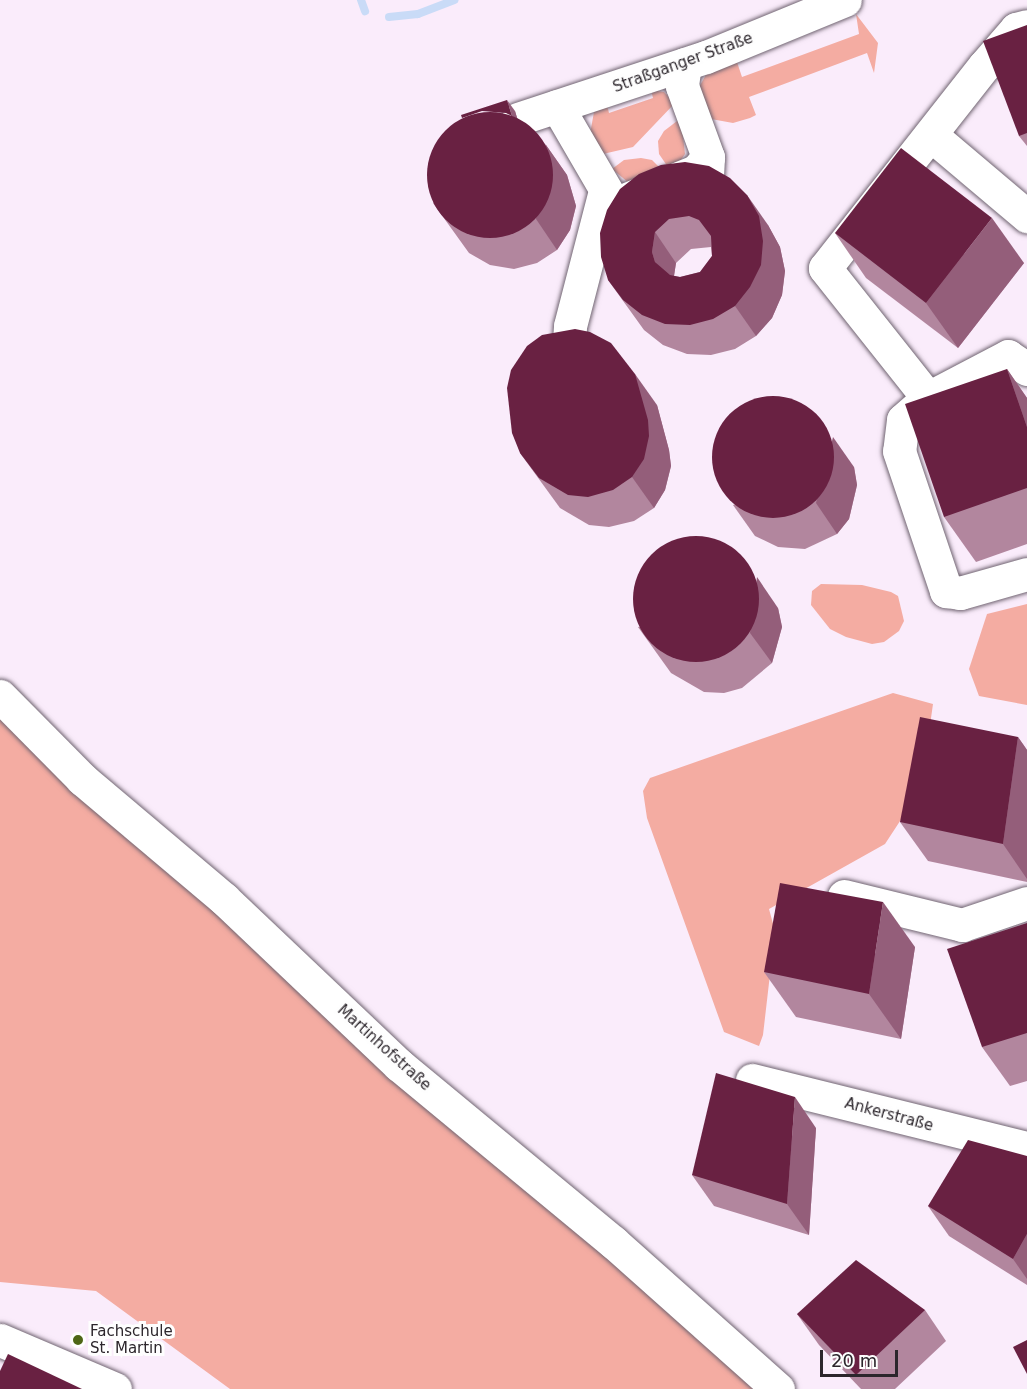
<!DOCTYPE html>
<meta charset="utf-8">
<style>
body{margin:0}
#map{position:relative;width:1027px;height:1389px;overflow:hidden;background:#faecfb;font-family:"DejaVu Sans",sans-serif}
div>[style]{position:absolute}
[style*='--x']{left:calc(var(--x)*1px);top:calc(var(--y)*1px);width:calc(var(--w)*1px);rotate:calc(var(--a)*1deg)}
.green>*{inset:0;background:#f4aca2}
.stream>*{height:8px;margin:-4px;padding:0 4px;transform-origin:4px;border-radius:4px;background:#c9dbf7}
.roads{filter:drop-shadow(0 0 2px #706471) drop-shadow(0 0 2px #706471)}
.minor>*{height:33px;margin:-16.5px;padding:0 16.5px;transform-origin:16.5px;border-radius:16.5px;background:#fff}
.wall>*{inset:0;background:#b2869e}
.shaded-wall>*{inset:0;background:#945e7a}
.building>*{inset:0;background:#692142}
.round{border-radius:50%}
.dots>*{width:16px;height:16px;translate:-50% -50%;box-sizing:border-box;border:3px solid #fefefe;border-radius:50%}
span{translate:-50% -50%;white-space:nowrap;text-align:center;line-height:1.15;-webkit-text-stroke:6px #fefefe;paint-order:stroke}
.street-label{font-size:15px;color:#2c262c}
.poi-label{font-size:15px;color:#2c262c}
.left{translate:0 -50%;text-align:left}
.scale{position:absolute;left:820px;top:1350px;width:78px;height:27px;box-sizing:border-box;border:3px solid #2c262c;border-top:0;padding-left:8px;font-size:18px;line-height:21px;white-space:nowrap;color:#2c262c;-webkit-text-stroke:4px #fefefe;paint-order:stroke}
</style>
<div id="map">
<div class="green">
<div style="clip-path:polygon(856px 14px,878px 43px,874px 73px,867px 53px,749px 97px,756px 115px,750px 118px,733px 123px,711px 119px,697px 91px,708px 71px,736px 59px,742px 77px,859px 34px)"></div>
<div style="clip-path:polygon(651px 90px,664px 92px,675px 103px,633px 147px,603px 154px,590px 134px,594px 112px,607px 105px,609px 113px,653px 98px)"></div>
<div style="clip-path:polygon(681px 118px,685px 154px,672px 173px,659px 154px,658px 141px,664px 131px)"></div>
<div style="clip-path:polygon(641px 158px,652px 160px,659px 167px,629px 183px,612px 169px,624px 160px)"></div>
<div style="clip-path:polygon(821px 584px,862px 585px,891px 592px,898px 596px,904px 621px,899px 631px,884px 642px,872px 644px,846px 637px,830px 629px,811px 605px,812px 591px)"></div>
<div style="clip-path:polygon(1027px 604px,1027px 705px,979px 696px,969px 669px,987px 614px)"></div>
<div style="clip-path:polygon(893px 693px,933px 704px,921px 789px,885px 844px,769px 909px,775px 931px,763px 1035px,759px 1046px,724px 1032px,647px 818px,643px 791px,650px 778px)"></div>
<div style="clip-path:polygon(0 715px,762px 1389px,230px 1389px,96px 1291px,0 1282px)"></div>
</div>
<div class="stream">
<div style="--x:361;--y:0;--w:12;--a:70"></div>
<div style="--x:389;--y:17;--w:29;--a:-6"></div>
<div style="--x:418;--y:14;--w:39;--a:-21"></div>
</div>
<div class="roads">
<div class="minor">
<div style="--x:685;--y:64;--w:22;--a:98"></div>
<div style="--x:682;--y:86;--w:76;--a:69.9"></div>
<div style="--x:708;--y:157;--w:20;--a:93"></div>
<div style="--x:557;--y:106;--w:113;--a:59.8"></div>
<div style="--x:614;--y:204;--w:88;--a:-21.9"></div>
<div style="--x:696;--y:171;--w:18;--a:-49"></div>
<div style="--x:518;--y:119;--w:198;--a:-18.3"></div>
<div style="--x:706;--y:57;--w:150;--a:-22.3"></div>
<div style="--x:931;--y:135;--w:126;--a:40.2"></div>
<div style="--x:577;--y:361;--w:22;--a:-112"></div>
<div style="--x:569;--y:341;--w:15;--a:-86"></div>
<div style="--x:570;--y:326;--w:139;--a:-75.5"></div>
<div style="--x:1027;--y:369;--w:23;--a:-146"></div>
<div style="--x:1008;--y:356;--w:90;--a:152.3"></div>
<div style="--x:928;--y:398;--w:33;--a:139"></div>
<div style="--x:903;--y:420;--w:31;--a:97"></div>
<div style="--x:899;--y:451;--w:148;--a:71.4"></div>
<div style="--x:946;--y:591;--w:14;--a:8"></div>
<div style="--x:960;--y:593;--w:70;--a:-15.8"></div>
<div style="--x:928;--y:398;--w:166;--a:-128.4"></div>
<div style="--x:825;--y:268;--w:257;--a:-51.8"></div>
<div style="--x:984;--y:66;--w:49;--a:-49.1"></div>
<div style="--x:1016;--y:29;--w:11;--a:-15"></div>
<div style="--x:0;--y:696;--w:117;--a:45.3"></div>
<div style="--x:82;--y:779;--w:186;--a:40.2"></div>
<div style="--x:224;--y:899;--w:241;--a:43.5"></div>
<div style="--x:399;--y:1065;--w:278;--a:39.6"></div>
<div style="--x:613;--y:1242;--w:221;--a:41.7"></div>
<div style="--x:844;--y:896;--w:122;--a:13.8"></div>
<div style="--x:962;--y:925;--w:69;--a:-18.7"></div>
<div style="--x:752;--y:1080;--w:283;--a:13.9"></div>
<div style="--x:0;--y:1340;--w:125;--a:23.1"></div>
</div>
</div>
<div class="wall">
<div style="clip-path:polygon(1027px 25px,1027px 146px,1019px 136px)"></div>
<div style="clip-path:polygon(515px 111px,517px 118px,546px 145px,567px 175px,576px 206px,570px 230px,557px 250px,537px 263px,514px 269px,490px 265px,469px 253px,433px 203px)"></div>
<div style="clip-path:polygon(evenodd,620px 189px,768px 225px,780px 247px,785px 271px,782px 295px,772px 318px,756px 336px,735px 349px,711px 355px,687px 354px,663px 345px,644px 330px,608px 280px,620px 189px,711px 247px,712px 256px,700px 272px,680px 277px,674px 276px,676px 263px,691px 249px,711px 247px)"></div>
<div style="clip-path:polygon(835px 233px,1024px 263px,958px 348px,866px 278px)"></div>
<div style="clip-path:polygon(1007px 369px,1027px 398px,1027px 544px,976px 562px,944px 517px)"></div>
<div style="clip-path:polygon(657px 405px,669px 450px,671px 466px,665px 490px,654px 508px,634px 521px,609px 527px,589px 525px,560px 508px,520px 453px)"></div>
<div style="clip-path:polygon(854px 467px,857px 485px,849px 519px,837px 534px,805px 549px,778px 547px,755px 536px,733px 505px)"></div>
<div style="clip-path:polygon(778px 608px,782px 627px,772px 663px,742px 688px,724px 693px,704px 692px,671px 673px,638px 627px)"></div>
<div style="clip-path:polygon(1018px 737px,1027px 750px,1027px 882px,928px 861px,900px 822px)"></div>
<div style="clip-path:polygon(1027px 923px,1027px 1081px,1010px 1086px,982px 1047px)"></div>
<div style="clip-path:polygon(915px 947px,901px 1039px,796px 1017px,764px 972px)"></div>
<div style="clip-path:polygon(816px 1128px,809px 1235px,714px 1206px,692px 1175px)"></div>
<div style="clip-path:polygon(1027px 1156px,1027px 1285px,949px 1236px,928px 1206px)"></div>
<div style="clip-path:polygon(925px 1310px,946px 1341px,895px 1389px,861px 1389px,819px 1345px,797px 1314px)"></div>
</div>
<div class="shaded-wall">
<div style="clip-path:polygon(507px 100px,515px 111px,520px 127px,512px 116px)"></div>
<div style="clip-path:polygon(546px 145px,567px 175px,576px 206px,570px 230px,557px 250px,536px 219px)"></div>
<div style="clip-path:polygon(747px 195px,768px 225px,780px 247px,785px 271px,782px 295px,772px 318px,756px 336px,735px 306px)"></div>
<div style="clip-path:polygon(992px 218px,1024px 263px,958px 348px,926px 303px)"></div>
<div style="clip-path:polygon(655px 232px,676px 263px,673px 282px,655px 262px,652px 252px)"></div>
<div style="clip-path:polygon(1007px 369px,1027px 398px,1027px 427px)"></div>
<div style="clip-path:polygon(635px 374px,657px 405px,669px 450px,671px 466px,665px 490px,654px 508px,632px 477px)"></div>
<div style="clip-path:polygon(833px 437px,854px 467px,857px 485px,849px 519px,837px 534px,816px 503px)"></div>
<div style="clip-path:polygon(757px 577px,778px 608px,782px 627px,772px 663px,750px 633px)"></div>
<div style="clip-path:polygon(1018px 737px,1027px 750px,1027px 879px,1003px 844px)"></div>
<div style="clip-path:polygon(883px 902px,915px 947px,901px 1039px,869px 994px)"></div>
<div style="clip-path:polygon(795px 1097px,816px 1128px,809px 1235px,787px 1204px)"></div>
<div style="clip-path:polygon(1027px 1234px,1027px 1279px,1013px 1259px)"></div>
</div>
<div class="building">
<div style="clip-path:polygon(1027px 25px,1027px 133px,1019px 136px,983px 41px)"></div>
<div style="clip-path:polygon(507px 100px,512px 116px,506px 113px,482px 111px,462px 118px,461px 115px)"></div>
<div class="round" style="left:427px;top:112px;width:126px;height:126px"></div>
<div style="clip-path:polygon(901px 148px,992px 218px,926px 303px,835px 233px)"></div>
<div style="clip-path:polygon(evenodd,685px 162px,709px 166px,730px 178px,747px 195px,759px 216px,763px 241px,761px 265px,750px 287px,735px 306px,713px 319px,690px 325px,665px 324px,642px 315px,623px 300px,608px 280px,601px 257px,600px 233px,607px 210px,620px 189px,639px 174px,661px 165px,685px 162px,689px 216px,699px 220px,711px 236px,712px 256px,700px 272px,680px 277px,670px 275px,655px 262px,652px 252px,655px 232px,669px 219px,689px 216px)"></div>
<div style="clip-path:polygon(575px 329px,590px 332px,611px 343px,635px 374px,648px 420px,649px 436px,644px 459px,632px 477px,613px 490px,588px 497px,568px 495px,539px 478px,520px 453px,512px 433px,507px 388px,511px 370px,527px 346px,542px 335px)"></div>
<div style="clip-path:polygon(1007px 369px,1027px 427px,1027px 488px,944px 517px,905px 404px)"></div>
<div class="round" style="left:712px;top:396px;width:122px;height:122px"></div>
<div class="round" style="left:633px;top:536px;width:126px;height:126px"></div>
<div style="clip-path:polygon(920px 717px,1018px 737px,1003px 844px,900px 822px)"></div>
<div style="clip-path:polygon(780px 883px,883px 902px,869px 994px,764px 972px)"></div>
<div style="clip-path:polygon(1027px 923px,1027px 1033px,982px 1047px,947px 949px)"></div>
<div style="clip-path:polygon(716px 1073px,795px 1097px,787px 1204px,692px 1175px)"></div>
<div style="clip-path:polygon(968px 1140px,1027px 1156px,1027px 1234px,1013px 1259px,928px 1206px)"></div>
<div style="clip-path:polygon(856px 1260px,925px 1310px,856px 1375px,797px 1314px)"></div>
<div style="clip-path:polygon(1027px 1340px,1027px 1374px,1013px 1347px)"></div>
<div style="clip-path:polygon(8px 1354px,82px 1389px,0 1389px,0 1371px)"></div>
</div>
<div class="dots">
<div style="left:78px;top:1340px;background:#4e6616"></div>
</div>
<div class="street-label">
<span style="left:683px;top:63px;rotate:-20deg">Straßganger Straße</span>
<span style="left:384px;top:1048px;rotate:42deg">Martinhofstraße</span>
<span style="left:889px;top:1115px;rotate:15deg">Ankerstraße</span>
</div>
<div class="poi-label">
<span class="left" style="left:90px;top:1340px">Fachschule<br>St. Martin</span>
</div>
<div class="scale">20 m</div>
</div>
